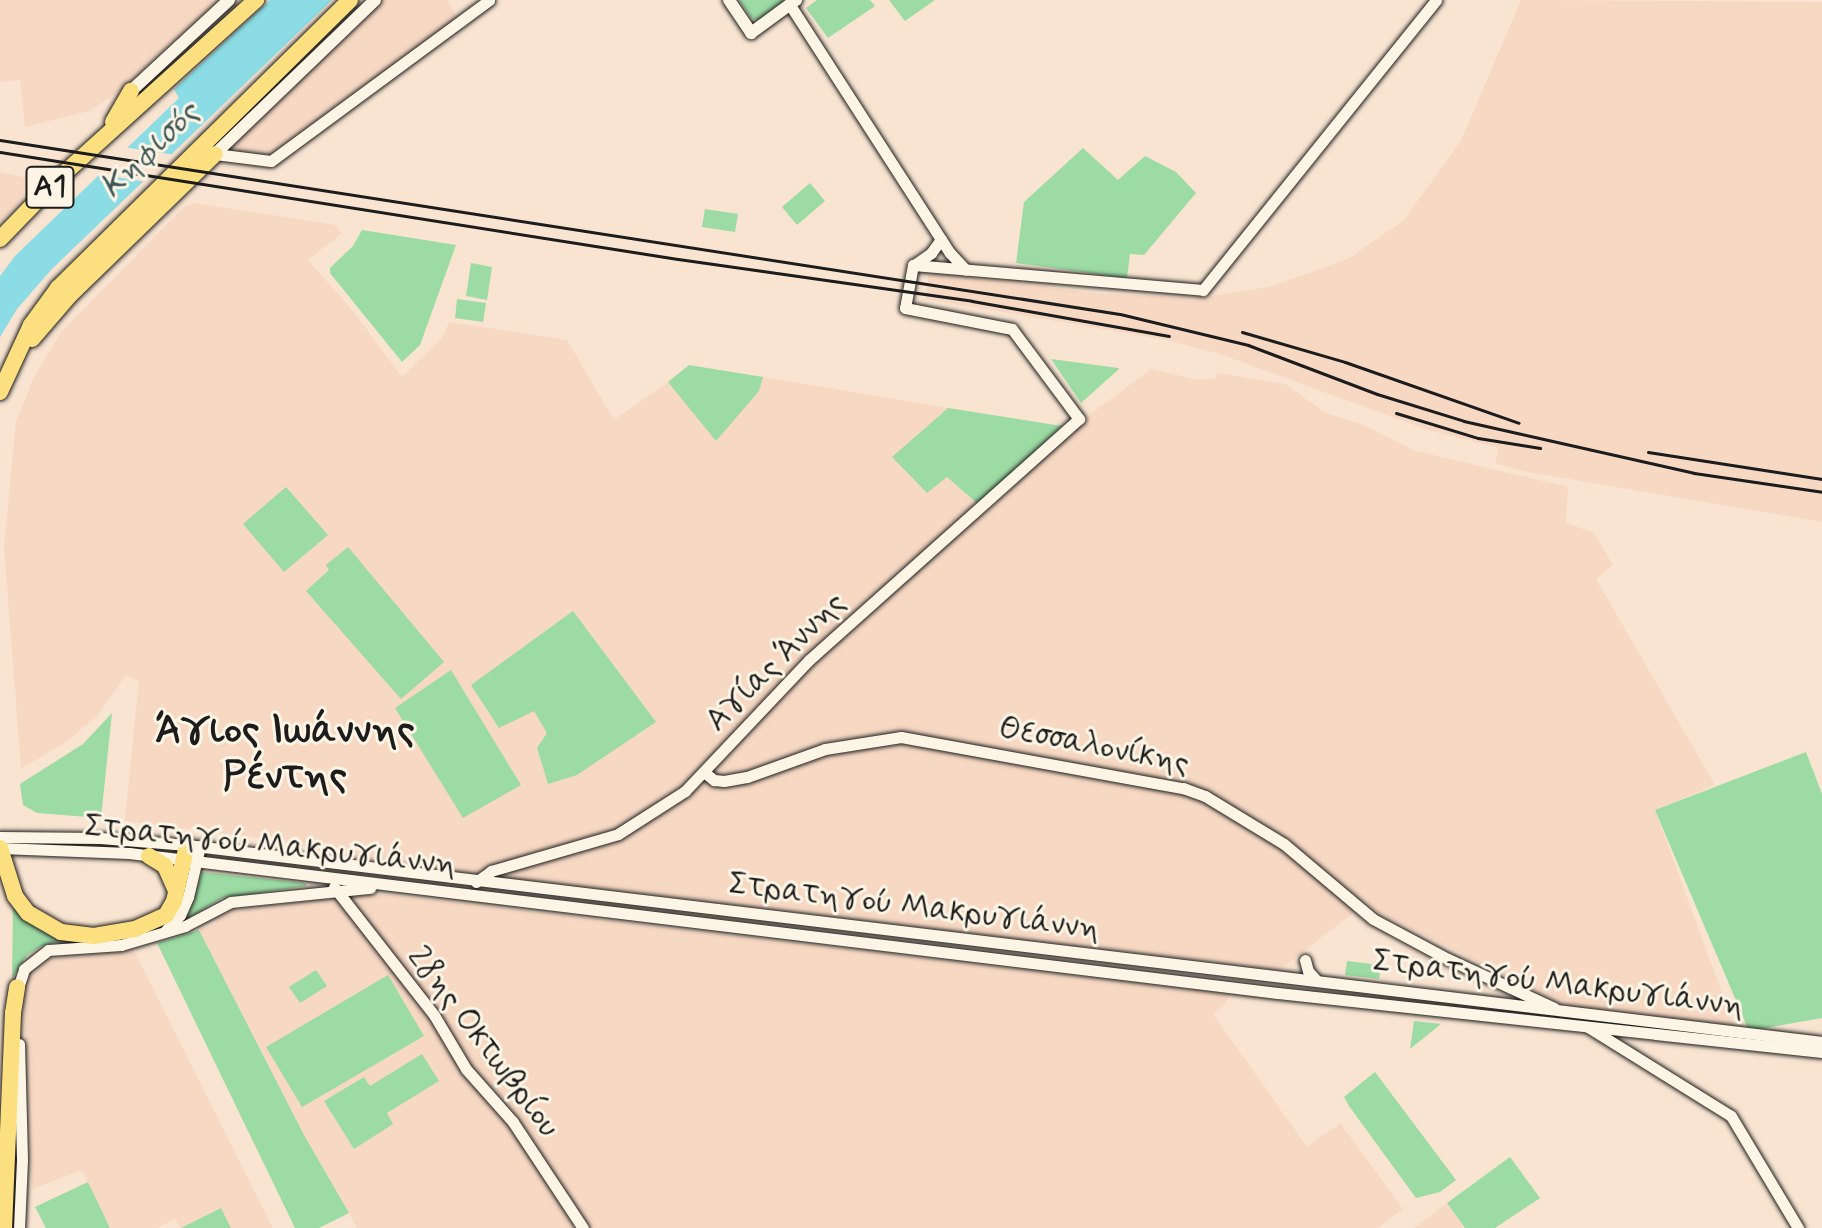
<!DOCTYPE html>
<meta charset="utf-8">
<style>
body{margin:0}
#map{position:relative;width:1822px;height:1228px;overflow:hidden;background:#f8e4d1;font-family:Mynerve,sans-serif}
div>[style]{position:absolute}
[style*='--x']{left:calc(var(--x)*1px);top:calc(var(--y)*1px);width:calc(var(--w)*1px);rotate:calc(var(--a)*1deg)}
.built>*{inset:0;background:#f6d8c3}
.green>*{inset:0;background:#9cdba4}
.water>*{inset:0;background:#8bdce4}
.pier>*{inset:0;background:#f8e4d1}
.roads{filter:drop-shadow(0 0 2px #1c1c1c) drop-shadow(0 0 2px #1c1c1c)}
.tertiary>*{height:11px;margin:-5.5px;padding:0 5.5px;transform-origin:5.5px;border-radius:5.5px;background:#fcf5e5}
.secondary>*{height:12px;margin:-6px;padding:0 6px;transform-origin:6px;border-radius:6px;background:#fcf5e5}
.motorway>*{height:16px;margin:-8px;padding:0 8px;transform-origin:8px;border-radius:8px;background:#fce080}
.rail>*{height:3px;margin:-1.5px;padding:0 1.5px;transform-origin:1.5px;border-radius:1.5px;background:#1c1c1c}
span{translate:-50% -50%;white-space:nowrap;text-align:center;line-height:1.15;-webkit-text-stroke:6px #fcf5e5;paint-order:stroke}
.shield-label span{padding:2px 6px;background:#fcf5e5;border:2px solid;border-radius:6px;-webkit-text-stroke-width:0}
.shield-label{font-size:30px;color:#1c1c1c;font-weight:700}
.street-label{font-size:32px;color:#1c1c1c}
.water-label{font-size:34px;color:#3d5658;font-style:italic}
.district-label{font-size:40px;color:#1c1c1c;font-weight:700}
</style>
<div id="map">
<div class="built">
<div style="clip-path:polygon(0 0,218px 0,117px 93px,89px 111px,25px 127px,20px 80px,0 82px)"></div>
<div style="clip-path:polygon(381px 0,447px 0,458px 18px,268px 156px,238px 153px,233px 142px)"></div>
<div style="clip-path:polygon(1521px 0,1822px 2px,1822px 522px,1522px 471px,1495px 463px,1499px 448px,1428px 430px,1223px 355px,1162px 339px,925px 299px,929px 272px,1101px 294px,1199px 298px,1269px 287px,1348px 259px,1403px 221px,1461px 141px)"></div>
<div style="clip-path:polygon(0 172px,39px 181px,0 222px)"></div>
<div style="clip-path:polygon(194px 203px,335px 225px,341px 233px,339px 236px,308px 260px,353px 311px,402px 377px,442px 338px,449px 322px,567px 340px,614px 420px,668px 382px,716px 440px,759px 391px,763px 377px,948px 408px,893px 456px,947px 477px,988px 511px,1092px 413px,1151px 369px,1198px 380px,1216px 378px,1217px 373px,1285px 384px,1326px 413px,1366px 426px,1416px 451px,1568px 487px,1566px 523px,1594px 533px,1613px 565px,1596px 579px,1715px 785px,1655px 810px,1734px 1026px,1566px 1006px,1374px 910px,1362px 899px,1352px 914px,1279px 970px,363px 861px,281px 841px,125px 821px,139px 681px,126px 675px,98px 715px,69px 740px,21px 769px,4px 547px,16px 422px,35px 375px,61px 332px,184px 207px)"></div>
<div style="clip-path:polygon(363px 895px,393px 895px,1230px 994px,1226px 1003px,1213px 1014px,1307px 1147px,1340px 1123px,1403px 1209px,1378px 1228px,357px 1228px,304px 1135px,199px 930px,216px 924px,215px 915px,226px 911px)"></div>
<div style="clip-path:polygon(134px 950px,273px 1228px,231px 1228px,220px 1208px,181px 1228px,175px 1219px,157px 1228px,110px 1228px,82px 1170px,32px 1189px,23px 991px,28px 978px,48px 959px)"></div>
<div style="clip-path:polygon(1447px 1203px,1464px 1228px,1414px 1228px)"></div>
</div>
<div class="green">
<div style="clip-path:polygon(739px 0,791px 0,760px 21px,751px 18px)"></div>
<div style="clip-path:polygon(817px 0,870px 0,875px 6px,828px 38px,806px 8px)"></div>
<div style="clip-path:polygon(889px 0,935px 0,905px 21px)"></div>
<div style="clip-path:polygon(1083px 148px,1118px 180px,1145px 156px,1176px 172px,1196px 193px,1144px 255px,1130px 254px,1127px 278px,1016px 263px,1024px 202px)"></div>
<div style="clip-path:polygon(810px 183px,825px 201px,797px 225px,782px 207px)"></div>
<div style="clip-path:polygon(705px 209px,738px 214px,735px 232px,702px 227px)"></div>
<div style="clip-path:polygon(362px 230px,456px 245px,420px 345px,402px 362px,330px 273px,330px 268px,353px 246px)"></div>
<div style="clip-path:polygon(471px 263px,492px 267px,487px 300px,466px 296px)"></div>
<div style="clip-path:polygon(457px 299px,486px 303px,483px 322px,455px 318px)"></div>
<div style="clip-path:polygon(1051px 359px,1118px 368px,1119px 369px,1081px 403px)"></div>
<div style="clip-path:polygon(689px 365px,763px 377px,759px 391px,716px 441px,668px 382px)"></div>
<div style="clip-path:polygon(948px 408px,1062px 426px,978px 504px,947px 477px,927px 493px,892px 457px)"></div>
<div style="clip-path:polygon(286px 487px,328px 535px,284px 572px,243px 524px)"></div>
<div style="clip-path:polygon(348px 547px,444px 662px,401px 699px,306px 591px,329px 570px,326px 565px)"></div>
<div style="clip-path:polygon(573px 611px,656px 722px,577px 775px,548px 784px,537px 748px,547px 733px,534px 711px,499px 728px,471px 685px)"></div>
<div style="clip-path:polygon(451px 670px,521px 785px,463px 818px,395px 708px)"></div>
<div style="clip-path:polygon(112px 713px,101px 818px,37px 813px,23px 805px,20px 784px,83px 744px)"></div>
<div style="clip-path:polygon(1806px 752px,1822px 794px,1822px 1018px,1749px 1031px,1655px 810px)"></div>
<div style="clip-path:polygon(202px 872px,305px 883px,307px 886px,222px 898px,187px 919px)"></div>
<div style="clip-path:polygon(13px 903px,64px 940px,42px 946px,27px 955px,12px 979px)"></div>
<div style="clip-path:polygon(199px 930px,304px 1135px,349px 1213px,319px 1228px,295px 1228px,157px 943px)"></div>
<div style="clip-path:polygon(1347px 961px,1381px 965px,1379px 979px,1345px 975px)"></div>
<div style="clip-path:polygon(316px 970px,327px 986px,300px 1003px,289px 987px)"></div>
<div style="clip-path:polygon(388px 975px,424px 1036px,302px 1107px,266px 1047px)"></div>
<div style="clip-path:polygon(1414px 1021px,1441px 1024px,1410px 1049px)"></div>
<div style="clip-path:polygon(422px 1054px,439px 1081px,387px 1113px,393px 1124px,354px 1149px,324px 1101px,364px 1077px,370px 1086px)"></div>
<div style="clip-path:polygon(1375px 1072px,1456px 1180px,1440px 1192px,1416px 1198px,1349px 1106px,1344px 1097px)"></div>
<div style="clip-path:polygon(1510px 1157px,1540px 1198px,1495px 1228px,1465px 1228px,1447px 1203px)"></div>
<div style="clip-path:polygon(88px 1182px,110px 1228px,46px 1228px,35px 1207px)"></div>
<div style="clip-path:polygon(221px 1208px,231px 1228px,181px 1228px)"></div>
</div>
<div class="water">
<div style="clip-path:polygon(270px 0,332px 0,51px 270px,17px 309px,0 337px,0 276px,15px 256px,179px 98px,174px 89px)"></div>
</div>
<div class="pier">
<div style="clip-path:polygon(123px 147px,175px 155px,147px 182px,96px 174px)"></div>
</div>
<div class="roads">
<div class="tertiary">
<div style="--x:790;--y:5;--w:295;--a:57.2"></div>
<div style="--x:950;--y:253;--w:23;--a:47"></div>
<div style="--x:215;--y:154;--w:56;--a:7.1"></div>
<div style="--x:271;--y:161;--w:271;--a:-36.4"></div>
<div style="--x:913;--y:265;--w:291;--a:4.9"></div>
<div style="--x:1203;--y:290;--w:372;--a:-51.2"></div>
<div style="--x:914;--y:265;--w:21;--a:-35"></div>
<div style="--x:931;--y:253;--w:17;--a:-54"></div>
<div style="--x:704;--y:772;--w:13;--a:39"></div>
<div style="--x:714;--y:780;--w:10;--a:6"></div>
<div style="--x:724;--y:781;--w:23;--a:-10"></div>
<div style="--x:747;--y:777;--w:83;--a:-19.7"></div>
<div style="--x:825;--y:749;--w:77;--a:-9"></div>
<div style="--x:901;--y:737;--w:287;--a:10.3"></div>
<div style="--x:1183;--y:788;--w:23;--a:20"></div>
<div style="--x:1205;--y:796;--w:92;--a:31.3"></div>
<div style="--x:1284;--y:844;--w:116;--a:40.1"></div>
<div style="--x:1373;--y:919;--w:85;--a:28.1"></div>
<div style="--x:1448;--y:959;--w:117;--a:24.8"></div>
<div style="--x:0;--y:837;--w:100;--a:0.6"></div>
<div style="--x:100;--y:838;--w:87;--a:4.6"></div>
<div style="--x:187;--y:845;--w:1647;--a:6.87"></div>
<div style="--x:0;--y:848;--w:129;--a:2.2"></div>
<div style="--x:129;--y:853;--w:1157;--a:6.95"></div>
<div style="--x:1278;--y:993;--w:547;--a:6.19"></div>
<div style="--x:476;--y:882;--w:19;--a:-36"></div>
<div style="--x:491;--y:871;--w:132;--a:-16.2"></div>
<div style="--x:618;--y:834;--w:80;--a:-32.7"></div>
<div style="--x:685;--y:791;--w:180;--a:-46.6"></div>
<div style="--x:809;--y:660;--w:362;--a:-41.8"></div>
<div style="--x:1079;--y:419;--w:112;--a:-126.7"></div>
<div style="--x:1012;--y:329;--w:109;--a:-168.9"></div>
<div style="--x:905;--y:308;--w:44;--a:-79.5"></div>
<div style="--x:334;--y:887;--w:162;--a:52"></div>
<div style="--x:434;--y:1015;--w:63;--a:59.3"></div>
<div style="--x:466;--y:1069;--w:71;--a:48.4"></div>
<div style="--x:513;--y:1122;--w:127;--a:56.6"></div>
<div style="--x:166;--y:930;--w:21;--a:-47"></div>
<div style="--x:180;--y:915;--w:20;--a:-66"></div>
<div style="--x:188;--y:897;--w:52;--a:-76.8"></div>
<div style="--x:1305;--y:960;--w:11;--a:75"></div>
<div style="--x:1308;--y:971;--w:13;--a:48"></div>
<div style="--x:17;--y:991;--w:23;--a:-72"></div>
<div style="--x:24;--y:969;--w:31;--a:-38"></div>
<div style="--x:48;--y:950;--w:73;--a:-3.9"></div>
<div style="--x:121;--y:945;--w:67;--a:-16.5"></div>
<div style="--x:185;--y:926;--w:52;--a:-27.6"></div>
<div style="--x:231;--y:902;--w:140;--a:-5.8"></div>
<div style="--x:1588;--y:1027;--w:168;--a:31.9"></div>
<div style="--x:1731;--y:1116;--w:131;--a:59.1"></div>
<div style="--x:19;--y:1044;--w:116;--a:88.5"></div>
<div style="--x:22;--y:1160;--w:68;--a:92.5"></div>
</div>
<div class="secondary">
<div style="--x:729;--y:0;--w:40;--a:56"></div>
<div style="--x:751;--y:33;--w:56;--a:-36.3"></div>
<div style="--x:131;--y:91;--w:134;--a:-42.9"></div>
<div style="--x:215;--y:154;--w:222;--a:-43.9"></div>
</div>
<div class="motorway">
<div style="--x:113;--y:122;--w:36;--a:-60"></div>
<div style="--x:0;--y:239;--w:85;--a:-46"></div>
<div style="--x:59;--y:178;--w:266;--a:-42.1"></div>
<div style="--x:32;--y:339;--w:58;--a:-49.2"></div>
<div style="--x:70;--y:295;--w:202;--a:-44.2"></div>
<div style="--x:0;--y:392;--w:74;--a:-65.2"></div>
<div style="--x:31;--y:325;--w:46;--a:-53.9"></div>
<div style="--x:58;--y:288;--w:410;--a:-44.6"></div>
<div style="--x:0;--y:848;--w:50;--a:72.6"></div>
<div style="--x:15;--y:896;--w:21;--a:53"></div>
<div style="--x:28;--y:913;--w:38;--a:30"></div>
<div style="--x:61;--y:932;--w:33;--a:7"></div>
<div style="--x:94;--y:936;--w:42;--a:-9.7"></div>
<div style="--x:135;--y:929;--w:34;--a:-24"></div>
<div style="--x:166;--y:915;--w:16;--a:-60"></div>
<div style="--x:174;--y:901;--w:57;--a:-76.9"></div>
<div style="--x:149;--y:856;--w:19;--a:32"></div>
<div style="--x:165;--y:866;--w:27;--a:66"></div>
<div style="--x:4;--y:1228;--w:215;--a:-87.6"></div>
<div style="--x:13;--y:1013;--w:26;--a:-81"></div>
</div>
</div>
<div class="rail">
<div style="--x:0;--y:140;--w:1133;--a:8.83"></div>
<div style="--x:1120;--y:314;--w:132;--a:13.6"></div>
<div style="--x:1248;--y:345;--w:138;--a:20.8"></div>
<div style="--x:1377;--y:394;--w:91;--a:17.2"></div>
<div style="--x:1464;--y:421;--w:236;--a:12.7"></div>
<div style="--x:1694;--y:473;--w:129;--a:8.4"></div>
<div style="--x:0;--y:152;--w:686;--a:8.97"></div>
<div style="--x:678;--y:259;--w:297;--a:8.1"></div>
<div style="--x:972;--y:301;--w:200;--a:10.1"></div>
<div style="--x:1242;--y:332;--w:107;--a:16.2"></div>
<div style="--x:1345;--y:362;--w:184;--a:19.3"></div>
<div style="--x:1396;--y:413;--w:86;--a:17"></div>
<div style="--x:1478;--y:438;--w:63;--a:9.2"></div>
<div style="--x:1648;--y:452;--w:176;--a:8.8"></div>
</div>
<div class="shield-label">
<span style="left:50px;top:187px">Α1</span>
</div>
<div class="street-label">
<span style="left:776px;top:662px;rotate:-45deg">Αγίας Άννης</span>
<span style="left:1094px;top:746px;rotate:11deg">Θεσσαλονίκης</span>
<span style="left:270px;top:846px;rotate:6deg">Στρατηγού Μακρυγιάννη</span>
<span style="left:914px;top:907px;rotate:7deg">Στρατηγού Μακρυγιάννη</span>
<span style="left:1558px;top:984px;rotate:7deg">Στρατηγού Μακρυγιάννη</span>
<span style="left:483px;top:1042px;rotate:53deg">28ης Οκτωβρίου</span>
</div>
<div class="water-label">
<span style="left:150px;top:150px;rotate:-44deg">Κηφισός</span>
</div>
<div class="district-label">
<span style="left:285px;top:754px">Άγιος Ιωάννης<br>Ρέντης</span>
</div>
</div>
